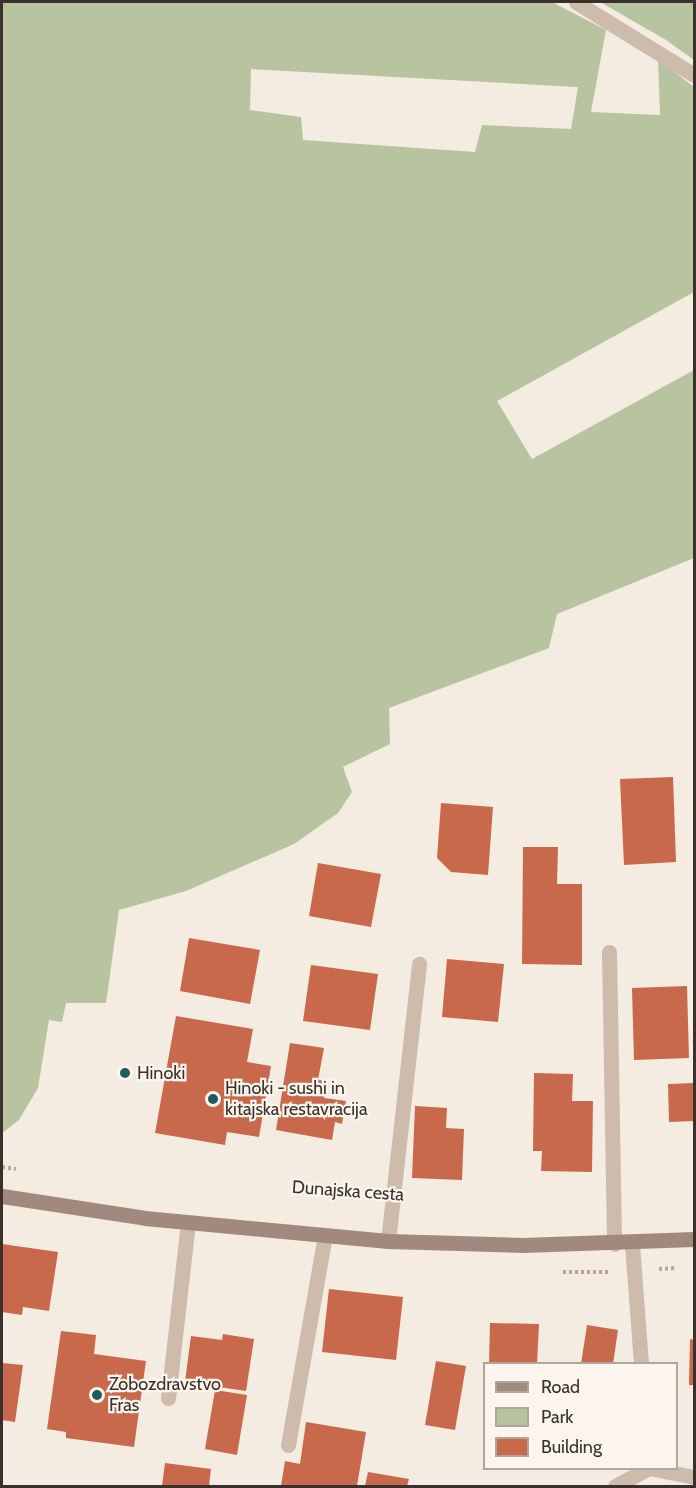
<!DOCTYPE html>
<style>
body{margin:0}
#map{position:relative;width:696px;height:1488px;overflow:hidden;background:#f4ebe1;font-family:Cabin,sans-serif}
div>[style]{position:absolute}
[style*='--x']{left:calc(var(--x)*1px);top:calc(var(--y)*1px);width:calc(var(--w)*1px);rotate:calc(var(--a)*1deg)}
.green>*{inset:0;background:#b8c4a0}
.building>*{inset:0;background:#c8694b}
.path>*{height:4px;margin-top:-2px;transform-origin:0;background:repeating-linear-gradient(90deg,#b9a596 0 3px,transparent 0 6px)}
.service>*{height:15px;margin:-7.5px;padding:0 7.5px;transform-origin:7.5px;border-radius:7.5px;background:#cdbbac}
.minor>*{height:15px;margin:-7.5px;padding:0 7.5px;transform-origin:7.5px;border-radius:7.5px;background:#cdbbac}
.secondary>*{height:15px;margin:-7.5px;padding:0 7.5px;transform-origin:7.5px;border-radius:7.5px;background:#a18a7d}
.dots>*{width:16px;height:16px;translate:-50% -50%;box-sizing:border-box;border:3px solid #fbf5ee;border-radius:50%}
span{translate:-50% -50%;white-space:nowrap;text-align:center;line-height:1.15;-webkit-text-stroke:4.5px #fbf5ee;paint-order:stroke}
.poi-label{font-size:18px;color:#3b302b}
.left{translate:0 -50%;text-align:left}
.street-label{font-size:18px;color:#3b302b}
.frame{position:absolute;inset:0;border:3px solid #3b302b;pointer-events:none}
.legend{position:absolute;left:483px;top:1362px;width:195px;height:108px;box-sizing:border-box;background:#fbf5ee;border:2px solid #aea6a0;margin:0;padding:8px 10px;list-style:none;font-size:18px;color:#3b302b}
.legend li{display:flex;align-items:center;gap:12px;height:30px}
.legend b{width:30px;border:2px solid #aea6a0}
</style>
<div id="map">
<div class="green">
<div style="clip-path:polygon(evenodd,2px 2px,552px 2px,606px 30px,591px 112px,660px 115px,658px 59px,694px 87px,694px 292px,497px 401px,532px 459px,694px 370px,694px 558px,557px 614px,549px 648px,389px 708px,390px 744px,343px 767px,352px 792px,338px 813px,294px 844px,186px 891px,119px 910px,106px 1003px,66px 1003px,62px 1022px,49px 1020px,38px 1088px,19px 1120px,2px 1133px,2px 2px,251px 69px,577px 87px,578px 87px,571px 129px,482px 125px,475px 152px,303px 140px,301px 117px,250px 110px,251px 69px)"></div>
<div style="clip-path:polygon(600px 2px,694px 2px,694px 60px,666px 40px)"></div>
</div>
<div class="building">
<div style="clip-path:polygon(673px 777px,676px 862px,624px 865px,620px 779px)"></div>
<div style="clip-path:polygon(441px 803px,493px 807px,488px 875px,451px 872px,437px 858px)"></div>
<div style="clip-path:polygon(523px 847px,558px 847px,557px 884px,582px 884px,582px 965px,522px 964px)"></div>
<div style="clip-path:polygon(318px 863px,381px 874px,371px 927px,309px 916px)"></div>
<div style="clip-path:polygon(189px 938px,260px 950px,250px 1004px,180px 991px)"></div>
<div style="clip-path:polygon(447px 959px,504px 964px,498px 1022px,442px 1017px)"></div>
<div style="clip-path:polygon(311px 965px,378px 974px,370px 1030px,303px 1021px)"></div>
<div style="clip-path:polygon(687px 986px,689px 1058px,634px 1060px,632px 988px)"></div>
<div style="clip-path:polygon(176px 1016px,253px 1029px,247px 1062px,271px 1066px,259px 1137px,227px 1132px,225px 1145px,155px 1133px)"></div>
<div style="clip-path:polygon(290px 1043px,324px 1048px,318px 1080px,327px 1081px,324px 1098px,346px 1101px,342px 1124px,335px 1122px,332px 1140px,276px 1130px)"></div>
<div style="clip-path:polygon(534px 1073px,573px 1074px,572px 1101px,593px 1101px,592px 1172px,541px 1171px,542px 1151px,533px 1151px)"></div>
<div style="clip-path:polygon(694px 1083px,694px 1121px,669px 1122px,668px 1084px)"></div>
<div style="clip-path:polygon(415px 1106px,447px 1108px,446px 1128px,464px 1129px,462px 1180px,412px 1178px)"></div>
<div style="clip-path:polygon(2px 1244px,58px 1252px,49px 1311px,23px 1307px,22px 1315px,2px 1312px)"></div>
<div style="clip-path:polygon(329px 1289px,403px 1297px,396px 1360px,322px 1352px)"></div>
<div style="clip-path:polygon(490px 1323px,539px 1324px,537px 1364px,489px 1364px)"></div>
<div style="clip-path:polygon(587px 1325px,618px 1330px,613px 1364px,581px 1364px)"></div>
<div style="clip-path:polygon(61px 1331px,96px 1335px,94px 1354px,146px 1361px,134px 1447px,66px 1438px,66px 1432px,47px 1429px)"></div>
<div style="clip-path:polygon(223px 1334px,254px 1339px,246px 1391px,185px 1382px,191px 1336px,222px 1340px)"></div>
<div style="clip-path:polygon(690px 1339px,694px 1340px,694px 1385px,689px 1385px)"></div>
<div style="clip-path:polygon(436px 1361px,466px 1366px,455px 1430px,425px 1425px)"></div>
<div style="clip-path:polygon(2px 1363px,23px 1365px,15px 1422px,2px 1420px)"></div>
<div style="clip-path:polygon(215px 1390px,247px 1395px,237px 1455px,205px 1449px)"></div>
<div style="clip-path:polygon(306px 1422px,366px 1432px,357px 1486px,281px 1486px,285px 1461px,300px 1464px)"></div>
<div style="clip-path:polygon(165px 1463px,211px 1469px,209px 1486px,162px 1486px)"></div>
<div style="clip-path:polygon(368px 1472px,409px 1479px,407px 1486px,365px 1486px)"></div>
</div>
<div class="path">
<div style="--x:2;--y:1167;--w:14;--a:8"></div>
<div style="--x:659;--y:1269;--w:17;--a:-3"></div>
<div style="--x:563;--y:1272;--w:47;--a:0"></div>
</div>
<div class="service">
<div style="--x:609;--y:952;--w:292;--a:89"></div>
<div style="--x:388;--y:1241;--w:279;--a:-83.6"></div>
<div style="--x:632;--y:1244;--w:120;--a:85.7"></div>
<div style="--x:168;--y:1398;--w:176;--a:-83.5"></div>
<div style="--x:288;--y:1445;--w:213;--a:-80"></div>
<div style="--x:649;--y:1468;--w:46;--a:11.3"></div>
<div style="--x:615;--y:1486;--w:38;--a:-28"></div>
</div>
<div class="minor">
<div style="--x:576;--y:2;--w:139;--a:31.7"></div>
</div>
<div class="secondary">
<div style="--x:2;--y:1196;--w:145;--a:8.7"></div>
<div style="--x:145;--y:1218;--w:244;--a:5.4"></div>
<div style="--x:388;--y:1241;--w:135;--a:1.7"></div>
<div style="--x:523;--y:1245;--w:171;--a:-2"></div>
</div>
<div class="dots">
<div style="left:125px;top:1073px;background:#1f5a5e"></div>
<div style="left:213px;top:1099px;background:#1f5a5e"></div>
<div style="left:97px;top:1395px;background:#1f5a5e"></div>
</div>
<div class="poi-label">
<span class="left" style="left:137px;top:1073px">Hinoki</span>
<span class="left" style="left:225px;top:1099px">Hinoki - sushi in<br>kitajska restavracija</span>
<span class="left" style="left:109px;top:1395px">Zobozdravstvo<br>Fras</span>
</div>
<div class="street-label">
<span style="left:348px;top:1191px;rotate:4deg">Dunajska cesta</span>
</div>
<div class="frame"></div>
<ul class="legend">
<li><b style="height:8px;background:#a18a7d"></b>Road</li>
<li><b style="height:16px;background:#b8c4a0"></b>Park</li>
<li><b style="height:16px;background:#c8694b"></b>Building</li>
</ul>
</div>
